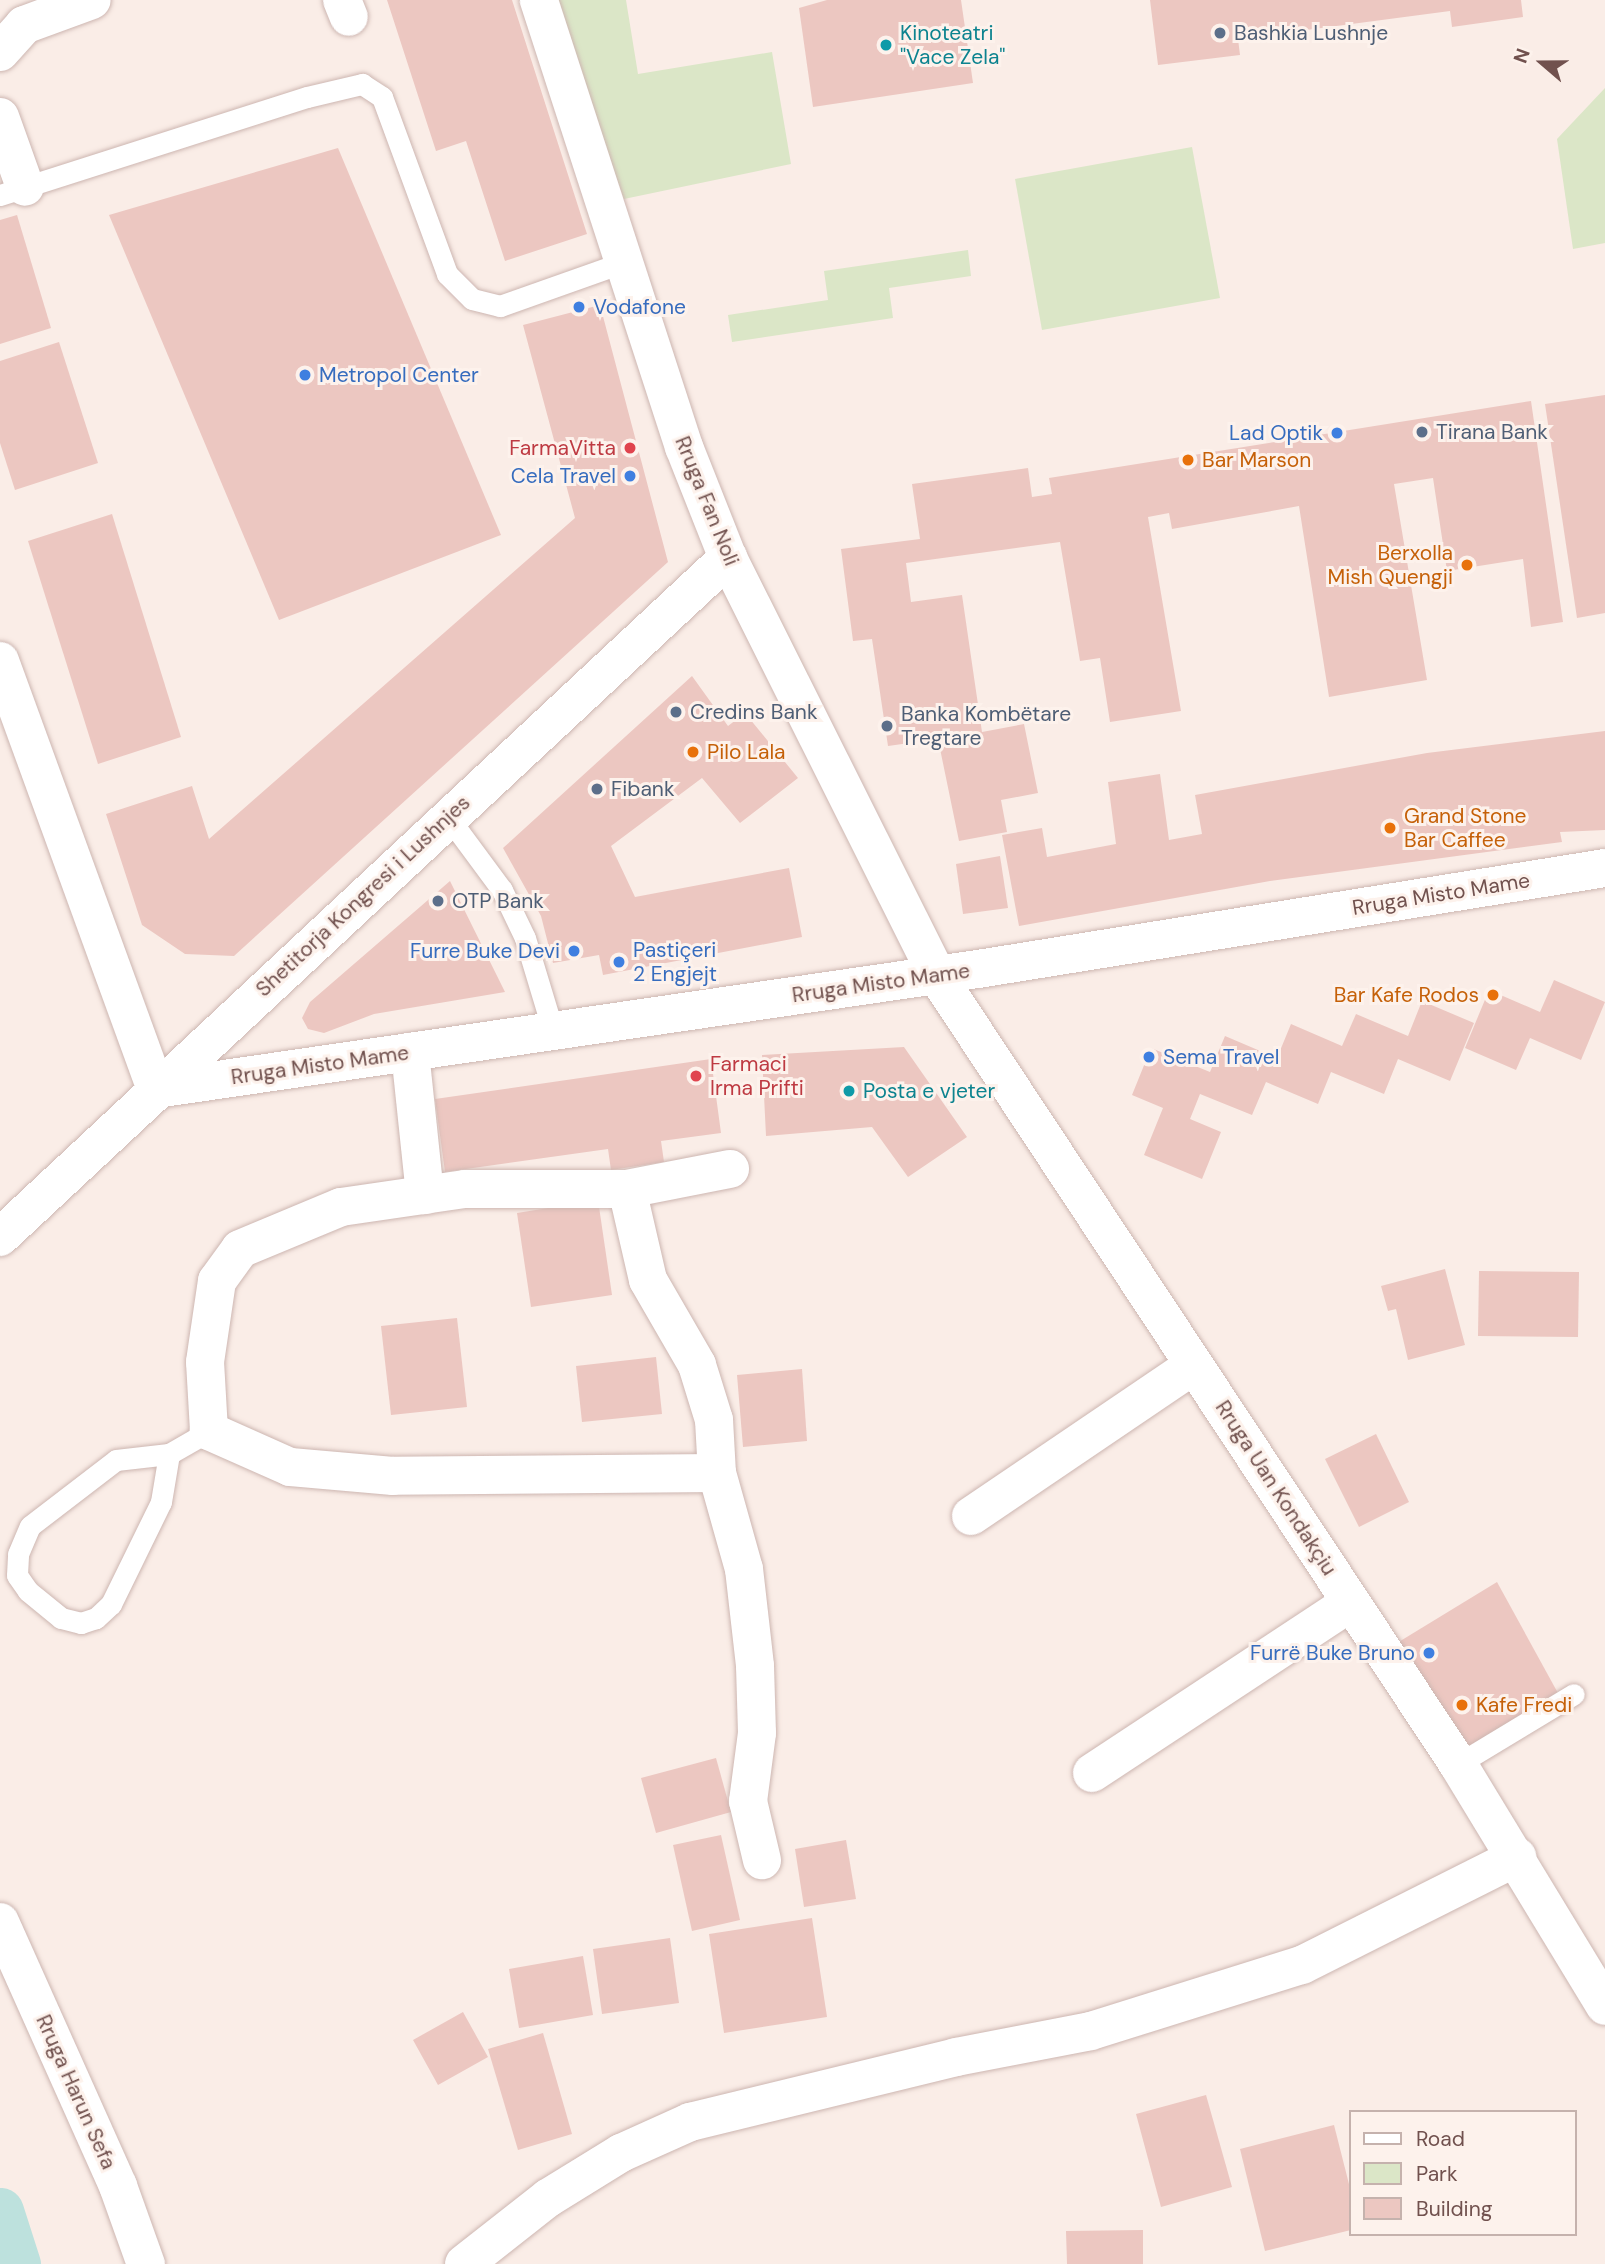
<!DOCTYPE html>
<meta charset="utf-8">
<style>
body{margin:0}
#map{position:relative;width:1605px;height:2264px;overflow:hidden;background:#faede7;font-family:"DM Sans",sans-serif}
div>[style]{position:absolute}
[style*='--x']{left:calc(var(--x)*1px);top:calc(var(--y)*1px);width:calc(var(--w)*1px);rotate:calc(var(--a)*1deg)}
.green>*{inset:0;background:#dbe6c7}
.canal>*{height:47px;margin:-23.5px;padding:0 23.5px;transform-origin:23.5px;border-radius:23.5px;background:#bde1dd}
.building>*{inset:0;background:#ecc7c1}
.roads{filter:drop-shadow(0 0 2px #cdb6b1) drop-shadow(0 0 2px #cdb6b1)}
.service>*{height:21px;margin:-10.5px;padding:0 10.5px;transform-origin:10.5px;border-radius:10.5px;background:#fff}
.minor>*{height:38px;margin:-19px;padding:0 19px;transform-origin:19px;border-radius:19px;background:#fff}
.tertiary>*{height:38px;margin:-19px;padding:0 19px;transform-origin:19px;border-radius:19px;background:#fff}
.secondary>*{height:38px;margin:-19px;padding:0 19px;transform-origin:19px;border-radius:19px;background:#fff}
.dots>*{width:19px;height:19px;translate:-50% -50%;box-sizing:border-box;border:4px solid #fdf2ec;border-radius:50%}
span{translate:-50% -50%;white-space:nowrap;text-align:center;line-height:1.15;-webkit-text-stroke:6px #fdf2ec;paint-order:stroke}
.culture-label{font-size:21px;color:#0d838f}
.left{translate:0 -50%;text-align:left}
.service-label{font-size:21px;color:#4e5e75}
.shop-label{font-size:21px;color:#366cbe}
.right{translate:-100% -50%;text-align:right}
.health-label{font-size:21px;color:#be3a42}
.food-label{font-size:21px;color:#c56008}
.street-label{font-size:21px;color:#71514e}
.legend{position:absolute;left:1349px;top:2110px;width:228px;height:126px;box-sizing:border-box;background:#fdf2ec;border:2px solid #c5b2ad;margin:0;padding:9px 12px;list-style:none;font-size:21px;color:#71514e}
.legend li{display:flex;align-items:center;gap:14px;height:35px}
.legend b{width:35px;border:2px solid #c5b2ad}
.north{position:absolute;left:1507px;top:28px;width:70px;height:70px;-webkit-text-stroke:5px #fdf2ec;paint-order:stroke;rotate:290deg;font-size:19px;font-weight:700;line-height:28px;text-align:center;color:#71514e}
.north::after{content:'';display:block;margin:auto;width:24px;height:32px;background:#71514e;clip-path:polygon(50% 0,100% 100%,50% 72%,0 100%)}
</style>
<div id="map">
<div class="green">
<div style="clip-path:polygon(551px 0,626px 0,638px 74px,772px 52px,791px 164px,624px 199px)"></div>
<div style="clip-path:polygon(1605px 88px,1605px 243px,1573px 249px,1557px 139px)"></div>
<div style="clip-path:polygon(1192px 147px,1220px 298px,1042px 330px,1015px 179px)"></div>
<div style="clip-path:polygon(968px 250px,971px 276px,889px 288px,893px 318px,732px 342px,728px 315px,828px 300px,824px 271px)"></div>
</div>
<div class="canal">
<div style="--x:0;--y:2211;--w:56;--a:72.2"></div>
</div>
<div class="building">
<div style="clip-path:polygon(387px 0,512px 0,587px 234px,505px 261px,466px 141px,436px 151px)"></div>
<div style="clip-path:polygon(827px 0,961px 0,973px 83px,813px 107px,799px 8px)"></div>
<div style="clip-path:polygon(1150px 0,1521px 0,1523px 17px,1452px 27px,1450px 11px,1238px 39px,1240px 55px,1158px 65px)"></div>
<div style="clip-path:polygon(338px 148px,501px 535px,279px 620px,109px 215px)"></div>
<div style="clip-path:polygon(17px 215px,51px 328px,0 344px,0 220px)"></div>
<div style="clip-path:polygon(600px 305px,668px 562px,234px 956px,185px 954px,142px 925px,106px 814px,192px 786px,209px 839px,575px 518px,523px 325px)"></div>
<div style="clip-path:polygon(59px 342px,98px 463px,15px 490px,0 443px,0 361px)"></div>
<div style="clip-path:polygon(1605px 395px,1605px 613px,1577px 618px,1545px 404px)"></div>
<div style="clip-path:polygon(1531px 401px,1563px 622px,1531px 627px,1523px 559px,1447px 571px,1433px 478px,1394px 484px,1427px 680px,1329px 697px,1299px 506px,1172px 529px,1169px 513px,1148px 517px,1181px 711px,1110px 722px,1100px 658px,1080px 661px,1060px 542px,906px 563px,911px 602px,962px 595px,982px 732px,1024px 724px,1038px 793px,1001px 800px,1007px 832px,959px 841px,938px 739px,888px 746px,872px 639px,853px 641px,841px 549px,920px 539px,912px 484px,1028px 468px,1032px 497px,1052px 494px,1049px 478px)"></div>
<div style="clip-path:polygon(112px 514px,181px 737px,98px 764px,28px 541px)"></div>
<div style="clip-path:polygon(692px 676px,728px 726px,745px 713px,798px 778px,740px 823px,702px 778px,611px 846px,635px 897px,789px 868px,802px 937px,603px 975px,599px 955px,553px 963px,541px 916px,503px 848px)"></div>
<div style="clip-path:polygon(1605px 731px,1605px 830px,1560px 832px,1562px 842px,1270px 881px,1019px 926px,1002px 835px,1042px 828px,1047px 857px,1116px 844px,1108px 782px,1160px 774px,1169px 840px,1202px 834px,1195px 795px,1427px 753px)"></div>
<div style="clip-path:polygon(1000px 856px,1008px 908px,963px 914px,956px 864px)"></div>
<div style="clip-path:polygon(450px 881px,505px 992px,374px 1014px,324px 1033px,308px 1029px,302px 1018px,310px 1002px)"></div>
<div style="clip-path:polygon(1554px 980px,1605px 1002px,1581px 1060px,1530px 1038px,1516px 1070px,1465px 1048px,1489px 990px,1540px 1012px)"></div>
<div style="clip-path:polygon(1422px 1001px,1474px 1023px,1450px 1081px,1398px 1059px,1384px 1094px,1331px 1072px,1318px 1104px,1266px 1082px,1252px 1115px,1200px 1094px,1190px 1119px,1221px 1132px,1202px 1179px,1144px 1155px,1163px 1108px,1132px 1095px,1151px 1048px,1210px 1072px,1225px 1036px,1277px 1058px,1291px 1024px,1342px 1046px,1356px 1014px,1408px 1036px)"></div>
<div style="clip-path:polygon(904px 1047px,967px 1137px,908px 1177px,872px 1127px,766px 1136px,762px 1055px)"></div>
<div style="clip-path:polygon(711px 1059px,721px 1133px,661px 1141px,664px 1162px,611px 1170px,608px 1149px,445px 1172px,435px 1099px)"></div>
<div style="clip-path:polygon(598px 1200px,612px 1295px,531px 1307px,517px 1213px)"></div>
<div style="clip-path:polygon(1445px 1269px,1465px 1345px,1408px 1360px,1396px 1309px,1388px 1311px,1381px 1286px)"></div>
<div style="clip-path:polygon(1479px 1271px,1579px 1272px,1578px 1337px,1478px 1336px)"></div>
<div style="clip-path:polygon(457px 1318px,467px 1407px,391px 1415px,381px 1326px)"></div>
<div style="clip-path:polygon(656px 1357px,662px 1414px,582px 1422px,576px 1366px)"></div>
<div style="clip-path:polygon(802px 1369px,807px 1441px,743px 1447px,737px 1375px)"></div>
<div style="clip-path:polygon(1376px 1434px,1409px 1502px,1359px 1527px,1325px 1459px)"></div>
<div style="clip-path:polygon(1497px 1582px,1559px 1695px,1461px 1754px,1397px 1643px)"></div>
<div style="clip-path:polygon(716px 1758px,731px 1812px,656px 1833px,641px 1778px)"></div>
<div style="clip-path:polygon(721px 1835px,740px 1920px,692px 1931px,673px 1845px)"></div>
<div style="clip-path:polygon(846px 1840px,856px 1899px,804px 1907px,795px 1849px)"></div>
<div style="clip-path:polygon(812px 1918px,827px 2017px,724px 2033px,709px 1934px)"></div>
<div style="clip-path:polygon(670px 1938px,679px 2003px,602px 2014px,593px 1949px)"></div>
<div style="clip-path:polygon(583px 1956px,593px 2015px,519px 2028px,509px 1969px)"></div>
<div style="clip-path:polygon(463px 2012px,488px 2057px,438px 2085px,413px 2040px)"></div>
<div style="clip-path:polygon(543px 2033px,572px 2134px,518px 2150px,488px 2049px)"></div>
<div style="clip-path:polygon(1206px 2095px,1232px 2187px,1161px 2207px,1136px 2114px)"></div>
<div style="clip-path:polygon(1334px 2125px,1351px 2192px,1351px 2230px,1265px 2251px,1240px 2149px)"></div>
<div style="clip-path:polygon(1143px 2230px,1143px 2264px,1067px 2264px,1066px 2231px)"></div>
</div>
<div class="roads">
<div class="service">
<div style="--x:0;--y:195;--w:322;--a:-17.7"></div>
<div style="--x:307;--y:97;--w:57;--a:-13.3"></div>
<div style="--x:362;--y:84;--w:24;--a:33"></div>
<div style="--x:382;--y:97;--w:189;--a:69.8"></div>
<div style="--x:447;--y:274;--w:35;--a:45"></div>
<div style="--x:472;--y:299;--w:29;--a:14"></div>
<div style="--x:500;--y:306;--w:135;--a:-19.5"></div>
<div style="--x:448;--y:817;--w:91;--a:53.5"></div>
<div style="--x:502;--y:890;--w:53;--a:64.4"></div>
<div style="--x:525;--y:938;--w:97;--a:73.2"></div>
<div style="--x:169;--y:1454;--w:49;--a:99.5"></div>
<div style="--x:161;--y:1502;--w:114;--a:116.1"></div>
<div style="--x:111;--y:1604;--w:21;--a:137"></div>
<div style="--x:96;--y:1618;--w:16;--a:162"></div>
<div style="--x:81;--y:1623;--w:21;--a:-166"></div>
<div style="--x:61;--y:1618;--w:43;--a:-140.7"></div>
<div style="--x:28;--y:1591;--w:19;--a:-125"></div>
<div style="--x:17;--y:1575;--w:21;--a:-87"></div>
<div style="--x:18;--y:1554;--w:30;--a:-67"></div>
<div style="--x:30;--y:1526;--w:108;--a:-37.5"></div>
<div style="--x:116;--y:1460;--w:53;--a:-6.5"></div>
<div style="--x:169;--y:1454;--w:46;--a:-29.9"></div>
<div style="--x:1458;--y:1764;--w:135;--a:-31.1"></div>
</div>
<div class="minor">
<div style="--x:342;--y:0;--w:18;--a:68"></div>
<div style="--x:0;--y:52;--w:36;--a:-48"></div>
<div style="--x:24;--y:25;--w:72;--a:-20.2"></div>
<div style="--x:0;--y:117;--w:74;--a:70.3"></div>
<div style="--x:0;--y:661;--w:456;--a:70"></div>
<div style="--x:410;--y:1052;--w:144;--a:84"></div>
<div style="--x:627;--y:1189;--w:93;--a:77"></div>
<div style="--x:648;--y:1280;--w:98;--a:60"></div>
<div style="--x:697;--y:1365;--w:58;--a:72.8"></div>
<div style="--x:714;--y:1420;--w:53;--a:86.8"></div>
<div style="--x:717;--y:1473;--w:100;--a:74.3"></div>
<div style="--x:744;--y:1569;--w:98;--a:83.5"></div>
<div style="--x:755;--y:1666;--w:67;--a:88.3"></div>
<div style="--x:757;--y:1733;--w:69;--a:97.5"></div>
<div style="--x:748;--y:1801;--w:61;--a:76.7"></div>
<div style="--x:717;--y:1473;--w:324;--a:179.5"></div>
<div style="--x:393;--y:1476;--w:103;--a:-175"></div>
<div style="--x:290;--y:1467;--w:89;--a:-156"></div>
<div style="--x:209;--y:1431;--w:69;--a:-93.3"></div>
<div style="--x:205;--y:1362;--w:82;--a:-81.6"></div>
<div style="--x:217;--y:1281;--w:39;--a:-54"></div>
<div style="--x:240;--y:1249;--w:109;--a:-22.6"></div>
<div style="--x:341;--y:1207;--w:125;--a:-8.3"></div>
<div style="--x:465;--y:1189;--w:162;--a:0"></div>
<div style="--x:627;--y:1189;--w:105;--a:-11"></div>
<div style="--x:971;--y:1516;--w:269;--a:-34.1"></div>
<div style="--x:1092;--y:1773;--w:310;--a:-33.4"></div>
<div style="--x:0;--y:1922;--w:289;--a:65.9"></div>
<div style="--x:118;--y:2186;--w:83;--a:70.3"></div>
<div style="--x:464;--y:2264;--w:107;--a:-38.2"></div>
<div style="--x:548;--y:2198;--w:86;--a:-31.7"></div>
<div style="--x:621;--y:2153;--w:76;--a:-24.2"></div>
<div style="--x:690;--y:2122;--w:274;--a:-13.7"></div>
<div style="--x:956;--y:2057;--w:137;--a:-10.9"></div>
<div style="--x:1091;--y:2031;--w:221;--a:-17.4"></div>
<div style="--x:1302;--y:1965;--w:241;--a:-26.7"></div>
</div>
<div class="tertiary">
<div style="--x:728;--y:558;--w:467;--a:63.4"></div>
<div style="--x:937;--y:976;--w:945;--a:56.53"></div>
<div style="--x:1458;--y:1764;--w:283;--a:58.7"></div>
</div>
<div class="secondary">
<div style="--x:156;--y:1089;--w:831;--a:-8.31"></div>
<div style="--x:978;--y:969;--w:635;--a:-9.15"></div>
<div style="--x:0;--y:1237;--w:996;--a:-43.01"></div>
<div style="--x:728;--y:558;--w:119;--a:-111.6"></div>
<div style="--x:684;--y:447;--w:470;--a:-108"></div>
</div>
</div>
<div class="dots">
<div style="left:1220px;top:33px;background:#5c6f8a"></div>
<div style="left:886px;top:45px;background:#0f9aa8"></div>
<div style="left:579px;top:307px;background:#3f7fe0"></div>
<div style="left:305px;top:375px;background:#3f7fe0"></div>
<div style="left:1422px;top:432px;background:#5c6f8a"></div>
<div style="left:1337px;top:433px;background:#3f7fe0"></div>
<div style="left:630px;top:448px;background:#e0444e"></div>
<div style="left:1188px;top:460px;background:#e8710a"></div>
<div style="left:630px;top:476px;background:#3f7fe0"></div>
<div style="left:1467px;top:565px;background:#e8710a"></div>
<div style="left:676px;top:712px;background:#5c6f8a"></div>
<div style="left:887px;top:726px;background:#5c6f8a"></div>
<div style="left:693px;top:752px;background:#e8710a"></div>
<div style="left:597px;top:789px;background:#5c6f8a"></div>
<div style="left:1390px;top:828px;background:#e8710a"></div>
<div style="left:438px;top:901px;background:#5c6f8a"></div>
<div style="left:574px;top:951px;background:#3f7fe0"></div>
<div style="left:619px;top:962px;background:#3f7fe0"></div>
<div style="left:1493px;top:995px;background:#e8710a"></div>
<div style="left:1149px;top:1057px;background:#3f7fe0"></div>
<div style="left:696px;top:1076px;background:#e0444e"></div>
<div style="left:849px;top:1091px;background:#0f9aa8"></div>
<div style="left:1429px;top:1653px;background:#3f7fe0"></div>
<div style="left:1462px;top:1705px;background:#e8710a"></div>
</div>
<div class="culture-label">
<span class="left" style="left:900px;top:45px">Kinoteatri<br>"Vace Zela"</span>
<span class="left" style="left:863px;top:1091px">Posta e vjeter</span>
</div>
<div class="service-label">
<span class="left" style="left:1234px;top:33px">Bashkia Lushnje</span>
<span class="left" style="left:1436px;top:432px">Tirana Bank</span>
<span class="left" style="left:690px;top:712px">Credins Bank</span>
<span class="left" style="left:901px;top:726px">Banka Kombëtare<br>Tregtare</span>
<span class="left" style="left:611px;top:789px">Fibank</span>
<span class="left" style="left:452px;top:901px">OTP Bank</span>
</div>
<div class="shop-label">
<span class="left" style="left:593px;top:307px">Vodafone</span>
<span class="left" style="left:319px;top:375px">Metropol Center</span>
<span class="right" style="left:1323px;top:433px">Lad Optik</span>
<span class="right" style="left:616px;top:476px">Cela Travel</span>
<span class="left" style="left:633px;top:962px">Pastiçeri<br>2 Engjejt</span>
<span class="right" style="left:560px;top:951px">Furre Buke Devi</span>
<span class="left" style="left:1163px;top:1057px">Sema Travel</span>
<span class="right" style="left:1415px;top:1653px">Furrë Buke Bruno</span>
</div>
<div class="health-label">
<span class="right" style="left:616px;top:448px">FarmaVitta</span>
<span class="left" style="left:710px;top:1076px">Farmaci<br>Irma Prifti</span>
</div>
<div class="food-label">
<span class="left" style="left:1202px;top:460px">Bar Marson</span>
<span class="right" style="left:1453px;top:565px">Berxolla<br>Mish Quengji</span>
<span class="left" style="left:707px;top:752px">Pilo Lala</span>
<span class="left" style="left:1404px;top:828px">Grand Stone<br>Bar Caffee</span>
<span class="right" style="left:1479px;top:995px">Bar Kafe Rodos</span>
<span class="left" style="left:1476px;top:1705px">Kafe Fredi</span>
</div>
<div class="street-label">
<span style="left:707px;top:501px;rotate:68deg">Rruga Fan Noli</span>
<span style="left:1441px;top:894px;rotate:-9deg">Rruga Misto Mame</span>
<span style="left:363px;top:896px;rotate:-43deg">Shetitorja Kongresi i Lushnjes</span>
<span style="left:881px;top:983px;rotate:-8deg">Rruga Misto Mame</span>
<span style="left:320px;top:1065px;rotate:-8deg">Rruga Misto Mame</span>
<span style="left:1276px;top:1488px;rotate:57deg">Rruga Uan Kondakçiu</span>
<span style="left:76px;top:2092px;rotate:66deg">Rruga Harun Sefa</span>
</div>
<ul class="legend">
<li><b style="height:9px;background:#fff"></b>Road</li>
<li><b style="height:19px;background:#dbe6c7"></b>Park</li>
<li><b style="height:19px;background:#ecc7c1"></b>Building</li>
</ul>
<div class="north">N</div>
</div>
